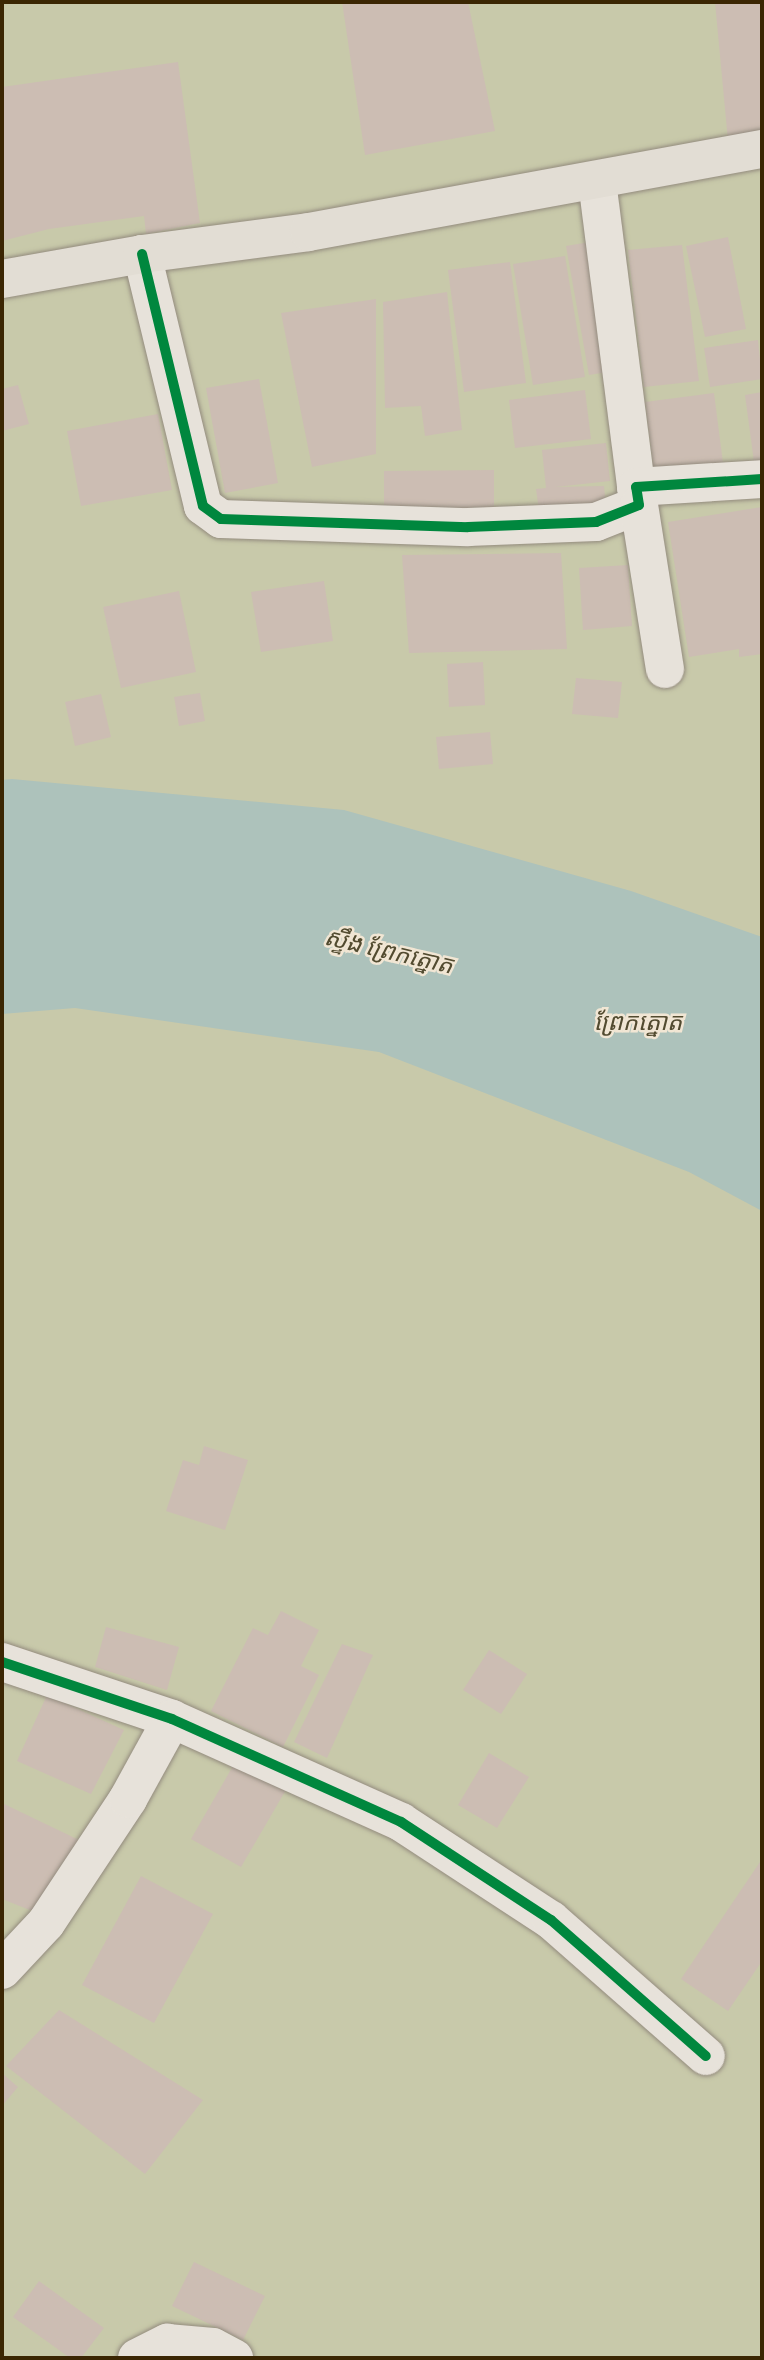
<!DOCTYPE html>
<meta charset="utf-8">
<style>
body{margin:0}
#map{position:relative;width:764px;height:2360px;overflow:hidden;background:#dfd6c7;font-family:"EB Garamond","Noto Sans Khmer",serif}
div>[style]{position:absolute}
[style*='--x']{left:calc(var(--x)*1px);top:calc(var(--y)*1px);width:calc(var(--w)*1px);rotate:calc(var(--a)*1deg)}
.green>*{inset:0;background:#c8c9aa}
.water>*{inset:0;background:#adc2bb}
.building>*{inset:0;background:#ccbdb3}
.roads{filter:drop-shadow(0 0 2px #938b7e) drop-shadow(0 0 2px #938b7e)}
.minor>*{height:38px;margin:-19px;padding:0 19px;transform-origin:19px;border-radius:19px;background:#e7e2da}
.major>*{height:38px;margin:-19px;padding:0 19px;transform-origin:19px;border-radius:19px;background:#e2ddd4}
.cycleway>*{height:10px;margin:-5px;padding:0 5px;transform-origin:5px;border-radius:5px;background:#00873e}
span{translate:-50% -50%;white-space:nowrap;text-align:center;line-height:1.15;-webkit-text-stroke:5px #f1e6d4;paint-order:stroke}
.water-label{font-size:24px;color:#524b30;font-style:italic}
.frame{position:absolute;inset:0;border:4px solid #3b2603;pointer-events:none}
</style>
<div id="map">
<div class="green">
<div style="clip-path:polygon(2px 2px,762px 2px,762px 2358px,2px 2358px)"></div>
</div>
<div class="water">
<div style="clip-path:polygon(12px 779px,344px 810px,631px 891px,762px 937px,762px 1211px,689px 1172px,379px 1052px,75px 1008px,2px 1014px,2px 780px)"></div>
</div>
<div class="building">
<div style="clip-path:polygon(342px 2px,468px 2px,495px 131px,365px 155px)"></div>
<div style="clip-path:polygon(715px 2px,762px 2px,762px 137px,728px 141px)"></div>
<div style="clip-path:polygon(178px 62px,200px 223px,146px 234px,144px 216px,49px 229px,2px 241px,2px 87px)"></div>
<div style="clip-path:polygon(728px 237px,746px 329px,705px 337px,686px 246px)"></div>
<div style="clip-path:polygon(596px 241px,619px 370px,589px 375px,566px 246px)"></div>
<div style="clip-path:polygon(682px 245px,699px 381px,644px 387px,628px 250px)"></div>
<div style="clip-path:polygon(565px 256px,585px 377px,533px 385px,513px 264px)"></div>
<div style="clip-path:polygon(510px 262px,526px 383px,464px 392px,448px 270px)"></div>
<div style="clip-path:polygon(447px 292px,462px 430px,425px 436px,421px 406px,385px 408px,383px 302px)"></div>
<div style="clip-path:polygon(376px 299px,376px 454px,312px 467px,281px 313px)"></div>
<div style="clip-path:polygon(758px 340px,762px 379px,710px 387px,704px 348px)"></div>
<div style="clip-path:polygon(259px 379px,278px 483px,225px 493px,206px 388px)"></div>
<div style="clip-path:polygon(18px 385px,29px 424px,2px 431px,2px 389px)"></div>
<div style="clip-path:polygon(585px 390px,591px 439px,515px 448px,509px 400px)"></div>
<div style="clip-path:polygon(762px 392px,762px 461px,754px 462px,745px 395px)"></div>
<div style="clip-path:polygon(714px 393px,724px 471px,655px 480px,645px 402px)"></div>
<div style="clip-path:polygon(158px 414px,172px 490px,81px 506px,67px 431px)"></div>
<div style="clip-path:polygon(606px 443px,610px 481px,555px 487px,604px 486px,607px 518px,540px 518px,536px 489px,546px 488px,542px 450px)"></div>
<div style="clip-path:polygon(494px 470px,494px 520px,384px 520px,384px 471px)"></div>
<div style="clip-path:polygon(762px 507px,762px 654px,739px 657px,739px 649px,689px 657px,668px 522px)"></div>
<div style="clip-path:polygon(561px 553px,567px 649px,409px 653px,402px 555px)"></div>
<div style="clip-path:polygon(628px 565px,632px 626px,583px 630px,579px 568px)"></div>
<div style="clip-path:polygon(324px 581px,333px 641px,261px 652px,251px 592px)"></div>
<div style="clip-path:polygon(179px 591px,196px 672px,121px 688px,103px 607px)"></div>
<div style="clip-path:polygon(483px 662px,485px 705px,449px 707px,447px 664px)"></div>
<div style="clip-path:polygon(576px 678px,622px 682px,618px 718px,572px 714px)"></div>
<div style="clip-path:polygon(200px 693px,205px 721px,179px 726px,174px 697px)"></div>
<div style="clip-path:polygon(101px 694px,111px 737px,75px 746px,65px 702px)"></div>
<div style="clip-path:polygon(490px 732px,493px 764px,439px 769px,436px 737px)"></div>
<div style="clip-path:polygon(204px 1446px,248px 1460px,225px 1530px,166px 1511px,183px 1460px,199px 1465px)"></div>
<div style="clip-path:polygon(281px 1611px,319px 1630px,301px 1666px,319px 1675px,283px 1747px,211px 1711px,253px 1628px,268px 1635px)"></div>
<div style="clip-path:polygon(106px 1627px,179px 1647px,167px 1690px,95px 1667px)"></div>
<div style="clip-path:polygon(342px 1644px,373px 1655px,327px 1758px,294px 1742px)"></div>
<div style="clip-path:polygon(489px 1650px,527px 1674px,501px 1714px,463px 1690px)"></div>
<div style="clip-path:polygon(47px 1695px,124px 1730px,91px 1794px,17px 1761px)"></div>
<div style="clip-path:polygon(489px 1753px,529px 1777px,497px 1828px,458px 1805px)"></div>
<div style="clip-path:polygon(237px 1759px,287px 1788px,241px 1867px,191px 1839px)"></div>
<div style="clip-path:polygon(2px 1803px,79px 1840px,40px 1914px,2px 1899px)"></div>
<div style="clip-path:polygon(762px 1859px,762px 1961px,728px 2011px,681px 1979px)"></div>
<div style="clip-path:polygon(141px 1876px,213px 1914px,154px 2023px,82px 1985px)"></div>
<div style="clip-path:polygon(59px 2010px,203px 2100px,145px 2174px,6px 2066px)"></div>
<div style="clip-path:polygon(2px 2073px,18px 2087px,2px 2106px)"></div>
<div style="clip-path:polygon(194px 2262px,265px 2296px,243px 2340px,172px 2306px)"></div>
<div style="clip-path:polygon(39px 2281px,104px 2328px,81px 2358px,70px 2358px,13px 2317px)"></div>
</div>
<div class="roads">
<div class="minor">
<div style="--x:597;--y:181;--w:308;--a:82.7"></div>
<div style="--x:142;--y:254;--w:259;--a:76.4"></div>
<div style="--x:203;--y:506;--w:22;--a:36"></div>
<div style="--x:221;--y:519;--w:247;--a:1.9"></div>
<div style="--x:468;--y:527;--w:128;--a:-2.2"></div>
<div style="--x:596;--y:522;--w:46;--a:-21.6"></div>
<div style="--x:639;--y:505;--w:18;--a:-99"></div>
<div style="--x:636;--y:487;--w:126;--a:-3.6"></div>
<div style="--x:639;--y:505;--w:166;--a:81"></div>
<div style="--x:2;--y:1662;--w:179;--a:18.5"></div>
<div style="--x:172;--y:1719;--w:251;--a:24.2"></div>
<div style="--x:401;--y:1822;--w:179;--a:33.2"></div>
<div style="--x:551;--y:1920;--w:206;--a:41.3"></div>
<div style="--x:2;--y:1970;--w:64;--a:-46.9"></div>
<div style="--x:46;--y:1923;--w:149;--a:-56.5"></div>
<div style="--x:128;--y:1799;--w:91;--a:-61.2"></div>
<div style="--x:137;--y:2358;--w:34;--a:-27"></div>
<div style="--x:167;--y:2343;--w:46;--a:5"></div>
<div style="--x:213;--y:2347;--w:24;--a:28"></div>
</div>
<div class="major">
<div style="--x:2;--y:279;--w:142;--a:-10.1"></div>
<div style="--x:142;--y:254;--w:168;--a:-7.5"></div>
<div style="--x:309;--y:232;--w:461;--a:-10.4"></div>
</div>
</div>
<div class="cycleway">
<div style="--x:142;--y:254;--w:259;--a:76.4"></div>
<div style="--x:203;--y:506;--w:22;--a:36"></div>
<div style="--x:221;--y:519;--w:247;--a:1.9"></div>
<div style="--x:468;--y:527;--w:128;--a:-2.2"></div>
<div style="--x:596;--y:522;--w:46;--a:-21.6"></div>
<div style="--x:639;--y:505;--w:18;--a:-99"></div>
<div style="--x:636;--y:487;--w:126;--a:-3.6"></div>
<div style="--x:2;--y:1662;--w:179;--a:18.5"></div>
<div style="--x:172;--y:1719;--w:251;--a:24.2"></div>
<div style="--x:401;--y:1822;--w:179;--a:33.2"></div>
<div style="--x:551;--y:1920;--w:206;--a:41.3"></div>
</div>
<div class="water-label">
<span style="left:389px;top:951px;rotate:13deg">ស្ទឹង ព្រែកត្នោត</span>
<span style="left:638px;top:1022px">ព្រែកត្នោត</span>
</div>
<div class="frame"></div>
</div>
